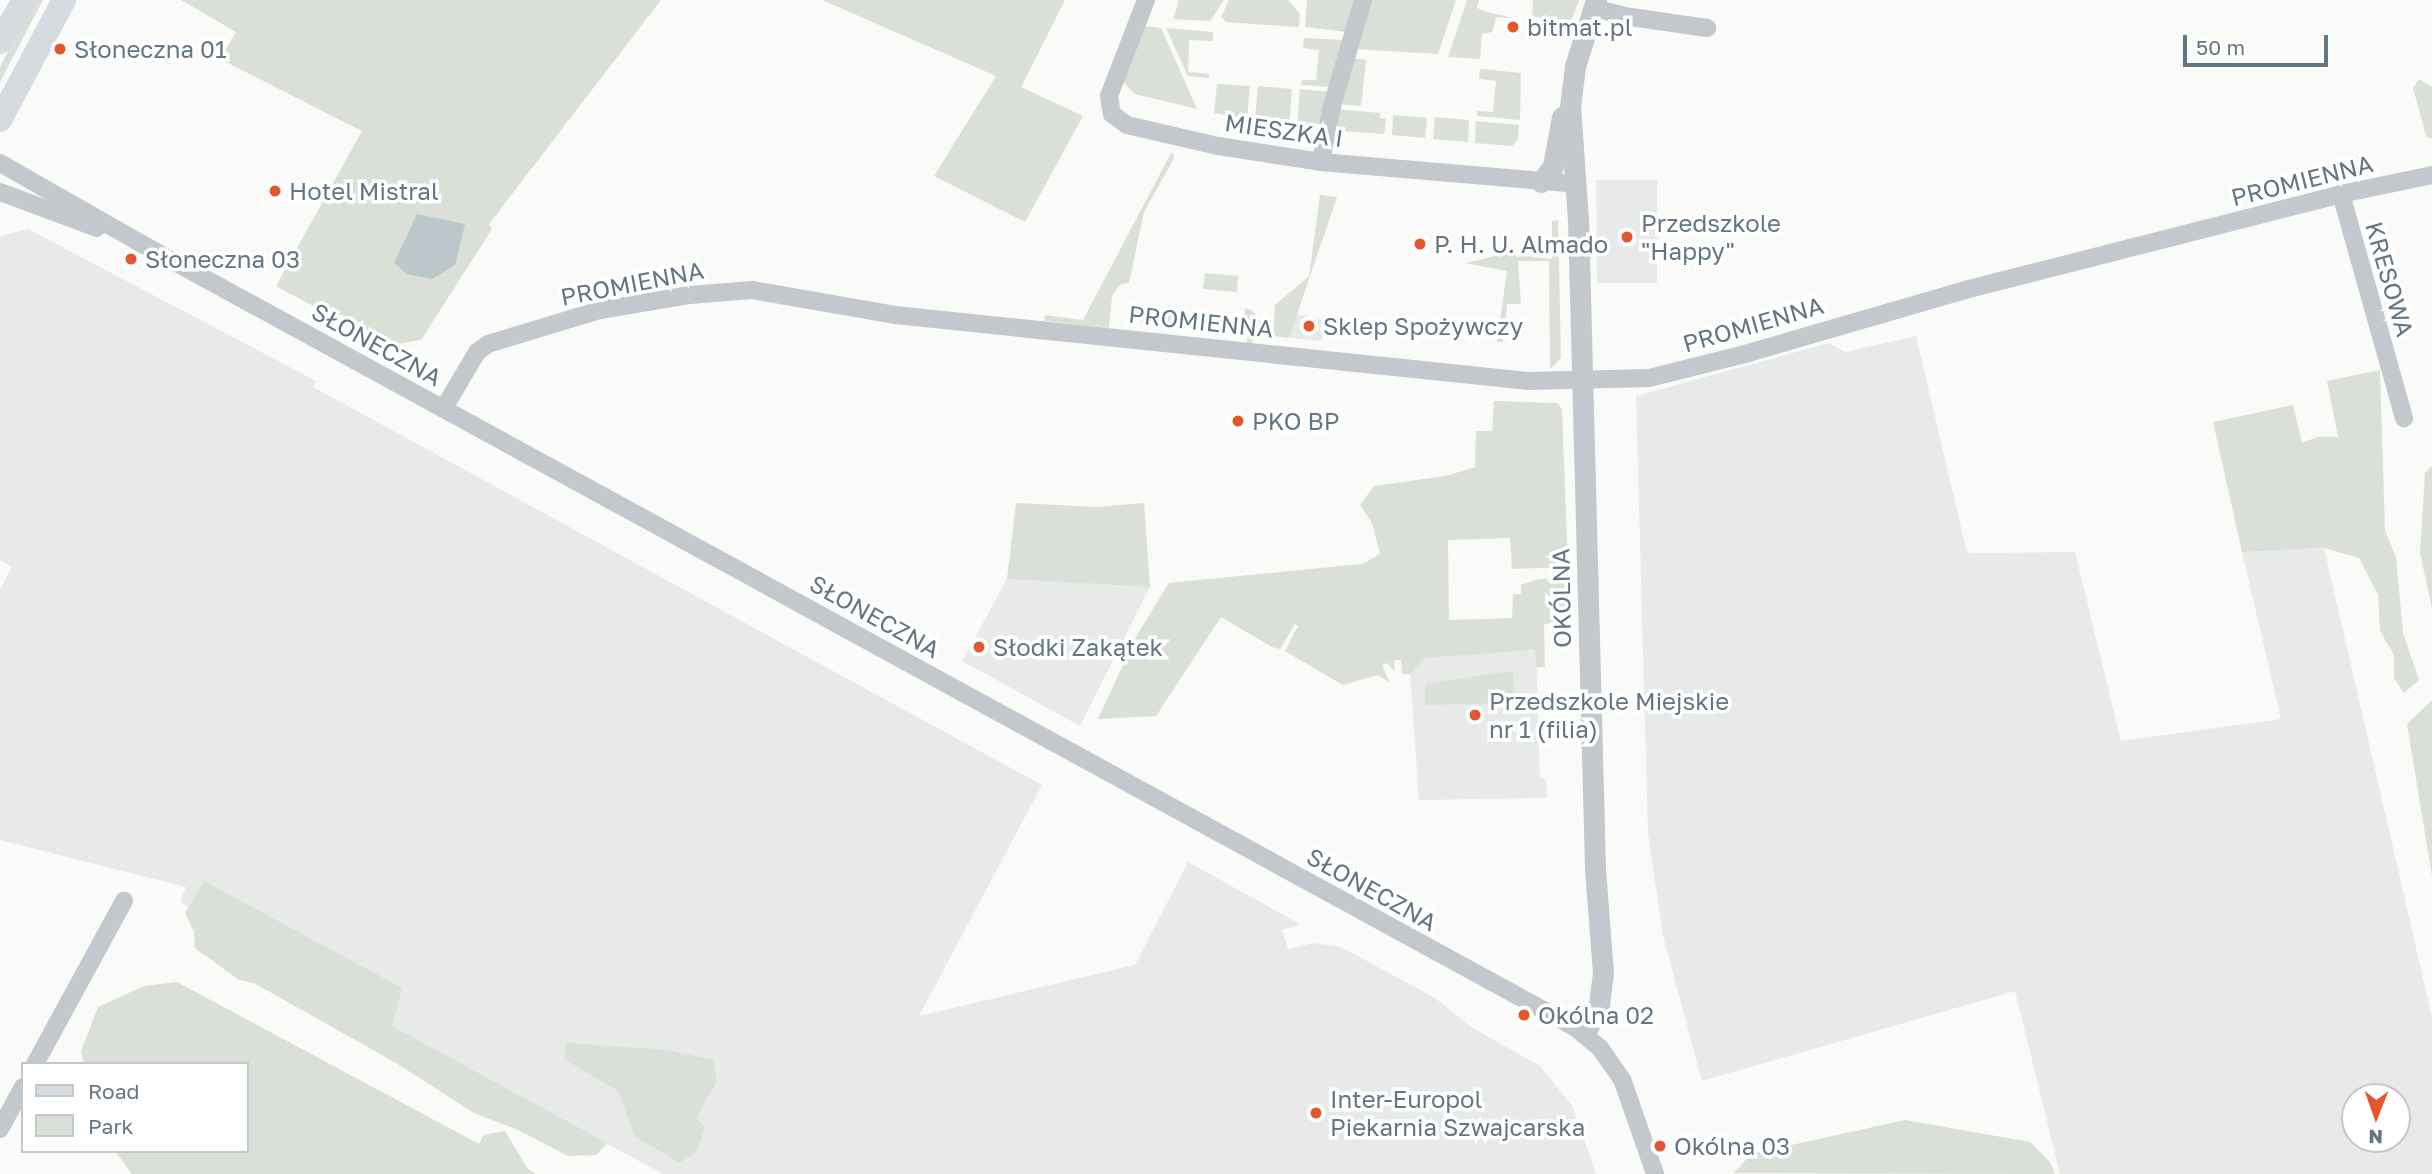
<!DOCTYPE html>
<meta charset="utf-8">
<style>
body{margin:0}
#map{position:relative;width:2432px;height:1174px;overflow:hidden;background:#fafaf8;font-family:"Golos Text",sans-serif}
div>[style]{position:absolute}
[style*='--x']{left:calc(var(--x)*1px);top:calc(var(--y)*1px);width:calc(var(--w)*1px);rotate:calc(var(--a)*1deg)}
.built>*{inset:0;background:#e8e9e9}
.green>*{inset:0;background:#dadfd7}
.water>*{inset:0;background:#bbc7cb}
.minor>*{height:18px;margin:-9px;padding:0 9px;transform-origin:9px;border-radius:9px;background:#c3c8cc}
.tertiary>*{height:21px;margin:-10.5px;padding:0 10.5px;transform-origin:10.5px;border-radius:10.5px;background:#c3c8cc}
.secondary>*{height:24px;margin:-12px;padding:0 12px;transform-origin:12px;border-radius:12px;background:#d6dbdf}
.dots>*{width:19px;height:19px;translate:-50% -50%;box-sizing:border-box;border:4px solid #fff;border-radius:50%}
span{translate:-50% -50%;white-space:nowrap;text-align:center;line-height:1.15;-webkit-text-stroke:7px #fff;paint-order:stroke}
.poi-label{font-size:24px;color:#657683}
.left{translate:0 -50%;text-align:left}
.street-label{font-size:24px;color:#657683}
.legend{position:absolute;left:21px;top:1062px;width:228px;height:91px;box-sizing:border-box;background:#fff;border:2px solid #c1c8cd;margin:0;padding:9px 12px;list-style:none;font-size:21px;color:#657683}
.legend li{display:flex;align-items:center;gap:14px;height:35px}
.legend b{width:35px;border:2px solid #c1c8cd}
.north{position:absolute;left:2341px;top:1083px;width:70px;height:70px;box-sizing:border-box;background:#fff;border:2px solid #c1c8cd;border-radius:50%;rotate:181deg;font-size:19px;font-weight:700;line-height:28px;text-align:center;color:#657683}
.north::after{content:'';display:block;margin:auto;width:24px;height:32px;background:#e4572e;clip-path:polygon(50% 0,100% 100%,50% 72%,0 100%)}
.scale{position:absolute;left:2183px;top:35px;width:145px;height:32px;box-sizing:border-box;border:4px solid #657683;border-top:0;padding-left:9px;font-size:21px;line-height:24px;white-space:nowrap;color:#657683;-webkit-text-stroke:5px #fff;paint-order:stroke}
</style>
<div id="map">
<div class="built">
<div style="clip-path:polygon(1596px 180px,1657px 180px,1657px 283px,1597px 283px)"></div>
<div style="clip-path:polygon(evenodd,28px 229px,316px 381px,313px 387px,1042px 785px,919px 1016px,1135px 965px,1188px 862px,1300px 924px,1282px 930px,1288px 949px,1314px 943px,1341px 947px,1435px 998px,1471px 1027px,1540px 1066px,1573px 1107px,1596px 1174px,663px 1174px,391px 1026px,180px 902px,186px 887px,0 840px,0 589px,12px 567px,0 560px,0 236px,28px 229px,717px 1081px,697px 1119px,705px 1129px,701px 1138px,634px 1136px,618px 1091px,717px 1081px)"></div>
<div style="clip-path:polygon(1297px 314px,1326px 321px,1322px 341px,1289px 338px)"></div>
<div style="clip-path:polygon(evenodd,1916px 336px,1967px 553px,2075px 552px,2121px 741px,2281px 719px,2242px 552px,2324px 548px,2432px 1017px,2432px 1174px,2060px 1174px,2015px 991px,1702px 1081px,1663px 936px,1648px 833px,1636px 396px,1829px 343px,1845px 352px,1916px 336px,2355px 1097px,2397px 1097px,2397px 1139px,2355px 1139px,2355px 1097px)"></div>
<div style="clip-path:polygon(1007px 579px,1150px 587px,1080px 726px,962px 661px)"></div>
<div style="clip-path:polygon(1536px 650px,1540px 777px,1546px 780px,1547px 798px,1419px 800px,1410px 674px,1423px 658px)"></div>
</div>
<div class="green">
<div style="clip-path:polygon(34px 0,43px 0,0 82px,0 67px)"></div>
<div style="clip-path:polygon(181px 0,661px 0,489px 224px,492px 229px,421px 340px,387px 346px,276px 286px,362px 131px,220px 59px,236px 32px)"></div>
<div style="clip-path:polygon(822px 0,1065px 0,1021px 87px,1083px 116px,1025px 222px,934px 176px,996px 76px)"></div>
<div style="clip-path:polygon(1179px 0,1224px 0,1210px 21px,1173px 19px)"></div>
<div style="clip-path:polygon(1229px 0,1288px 0,1300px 14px,1299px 27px,1226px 22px,1221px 17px)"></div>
<div style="clip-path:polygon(1307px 0,1357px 0,1347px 32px,1305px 27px)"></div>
<div style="clip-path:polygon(1369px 0,1456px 0,1438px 54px,1356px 49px)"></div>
<div style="clip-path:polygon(1467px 0,1479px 0,1477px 8px,1487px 12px,1518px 19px,1496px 17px,1492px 32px,1482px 34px,1480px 59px,1448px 57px)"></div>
<div style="clip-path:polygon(1533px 0,1579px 0,1570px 24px,1532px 16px)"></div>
<div style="clip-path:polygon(1145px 26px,1161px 28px,1197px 109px,1135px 94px,1123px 82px)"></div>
<div style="clip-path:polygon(1166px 28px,1213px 32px,1213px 41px,1189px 40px,1188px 72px,1209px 74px,1209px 78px,1188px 76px)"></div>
<div style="clip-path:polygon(1304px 38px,1344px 40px,1331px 87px,1301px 85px,1302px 80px,1316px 80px,1319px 50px,1303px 48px)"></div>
<div style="clip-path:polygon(1350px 58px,1366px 60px,1361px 106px,1338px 104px)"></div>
<div style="clip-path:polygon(1480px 69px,1521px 73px,1520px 120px,1477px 116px,1477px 111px,1493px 112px,1496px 81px,1479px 79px)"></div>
<div style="clip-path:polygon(2419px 79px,2432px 87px,2432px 139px,2426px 136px,2413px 88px)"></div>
<div style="clip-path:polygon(1217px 84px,1250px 86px,1247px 119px,1214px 113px)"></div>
<div style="clip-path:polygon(1258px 86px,1292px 89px,1289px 126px,1255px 120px)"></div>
<div style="clip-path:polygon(1300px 89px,1331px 92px,1320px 129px,1297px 127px)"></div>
<div style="clip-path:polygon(1337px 109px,1380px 113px,1380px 118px,1386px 119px,1384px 134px,1331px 130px)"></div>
<div style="clip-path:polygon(1393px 115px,1427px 118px,1425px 138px,1392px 135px)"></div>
<div style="clip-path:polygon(1435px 117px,1469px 120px,1468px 142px,1433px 139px)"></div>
<div style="clip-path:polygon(1476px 121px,1519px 125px,1518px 139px,1512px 146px,1475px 143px)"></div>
<div style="clip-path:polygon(1171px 153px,1174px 154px,1173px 160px,1144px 212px,1129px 283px,1121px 284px,1112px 295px,1109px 328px,1045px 321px,1044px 315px,1083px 320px)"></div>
<div style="clip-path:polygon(1320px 195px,1337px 197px,1289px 338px,1273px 336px,1275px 305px,1309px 276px)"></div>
<div style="clip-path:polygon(1558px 220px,1561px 358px,1550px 369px,1549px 261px,1518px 261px,1521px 304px,1507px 304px,1503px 342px,1497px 342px,1507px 271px,1465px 263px,1504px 254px,1552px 259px,1552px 221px)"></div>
<div style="clip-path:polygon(1205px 273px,1238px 276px,1237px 292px,1203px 289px)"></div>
<div style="clip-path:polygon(1245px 308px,1252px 310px,1260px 321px,1260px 335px,1250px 344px,1247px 344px,1248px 331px,1141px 321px,1141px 312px,1243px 321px)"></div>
<div style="clip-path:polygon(2380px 370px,2385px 531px,2396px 557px,2403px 633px,2419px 680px,2404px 693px,2394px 678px,2394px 655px,2380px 631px,2378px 595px,2359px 558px,2324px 548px,2242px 552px,2213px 422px,2293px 405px,2302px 443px,2317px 437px,2338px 437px,2327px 381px)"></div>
<div style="clip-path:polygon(1494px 401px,1557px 403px,1562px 409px,1568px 567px,1512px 569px,1510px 538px,1448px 540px,1449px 620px,1512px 618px,1513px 594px,1521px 594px,1521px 585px,1539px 579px,1568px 579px,1567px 622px,1544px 624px,1545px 667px,1537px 667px,1538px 682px,1535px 650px,1424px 658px,1410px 674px,1402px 674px,1401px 660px,1394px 660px,1395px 672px,1387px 663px,1382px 665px,1390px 683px,1378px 675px,1343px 685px,1285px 651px,1298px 626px,1295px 624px,1280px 649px,1272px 647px,1221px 617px,1156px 716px,1098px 719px,1137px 635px,1169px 583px,1362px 564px,1380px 554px,1372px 523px,1360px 505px,1374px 486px,1446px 476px,1475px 467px,1476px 431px,1492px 431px)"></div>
<div style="clip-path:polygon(2432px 466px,2432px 609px,2420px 553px,2425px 473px)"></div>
<div style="clip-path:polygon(1016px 503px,1096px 507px,1144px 503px,1150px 587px,1007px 579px)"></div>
<div style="clip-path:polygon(1513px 671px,1514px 703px,1425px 705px,1425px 684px)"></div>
<div style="clip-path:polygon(2432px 700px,2432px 876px,2407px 724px)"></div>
<div style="clip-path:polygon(204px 881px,402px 988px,392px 1026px,607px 1143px,596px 1155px,568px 1156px,520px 1131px,474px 1113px,396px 1063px,254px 983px,239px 980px,195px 948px,194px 932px,185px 913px)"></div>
<div style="clip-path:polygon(177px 982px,479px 1144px,484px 1135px,505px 1131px,528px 1169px,536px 1174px,132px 1174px,115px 1151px,247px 1151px,247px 1064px,84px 1064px,81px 1051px,98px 1007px,144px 986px)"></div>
<div style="clip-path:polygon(567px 1043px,668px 1050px,713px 1060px,717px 1081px,697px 1118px,705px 1128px,696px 1152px,680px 1163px,634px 1136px,618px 1091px,564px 1059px)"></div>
<div style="clip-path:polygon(1905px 1120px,2030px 1142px,2050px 1162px,2055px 1174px,1734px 1173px,1751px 1154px)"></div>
</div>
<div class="water">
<div style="clip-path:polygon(417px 214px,465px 224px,455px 265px,432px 279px,407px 274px,394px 263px)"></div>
</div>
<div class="minor">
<div style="--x:1146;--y:0;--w:103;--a:111.1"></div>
<div style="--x:1109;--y:96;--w:18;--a:81"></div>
<div style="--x:1112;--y:114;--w:19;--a:36"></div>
<div style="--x:1127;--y:125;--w:93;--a:13"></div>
<div style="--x:1218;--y:146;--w:104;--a:8.8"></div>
<div style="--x:1321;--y:162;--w:256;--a:4.9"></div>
<div style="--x:1593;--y:8;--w:32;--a:14"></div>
<div style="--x:1624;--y:16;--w:84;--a:8.2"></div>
<div style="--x:1321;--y:162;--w:57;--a:-78.9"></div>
<div style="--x:1332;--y:106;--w:110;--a:-73.7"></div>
<div style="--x:0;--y:163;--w:161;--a:29.7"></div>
<div style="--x:140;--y:243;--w:1637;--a:28.66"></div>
<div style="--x:1576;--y:1028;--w:31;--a:40"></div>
<div style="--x:1600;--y:1048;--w:38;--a:55"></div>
<div style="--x:1622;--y:1079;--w:101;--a:70.8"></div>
<div style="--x:0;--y:192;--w:103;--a:20.4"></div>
<div style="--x:2341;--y:194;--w:233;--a:74.3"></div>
<div style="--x:444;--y:408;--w:65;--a:-59.5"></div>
<div style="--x:477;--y:352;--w:14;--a:-36"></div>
<div style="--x:488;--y:344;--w:117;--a:-16.9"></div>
<div style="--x:600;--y:310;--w:91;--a:-9.5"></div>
<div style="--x:690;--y:295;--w:62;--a:-4.6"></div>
<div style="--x:752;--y:290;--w:145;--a:9.9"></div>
<div style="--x:895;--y:315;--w:636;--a:5.95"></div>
<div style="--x:1528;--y:381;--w:121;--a:-1.4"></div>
<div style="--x:1649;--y:378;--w:99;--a:-14"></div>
<div style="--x:1745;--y:354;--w:229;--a:-16.2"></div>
<div style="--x:1965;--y:290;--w:388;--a:-14.3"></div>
<div style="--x:2341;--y:194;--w:93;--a:-11.8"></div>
<div style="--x:35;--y:1064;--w:186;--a:-61.4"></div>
<div style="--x:0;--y:1129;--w:48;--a:-61.3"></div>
</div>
<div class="tertiary">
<div style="--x:1541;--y:182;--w:20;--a:-53"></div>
<div style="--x:1553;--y:166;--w:50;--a:-79.6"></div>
<div style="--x:1585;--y:1033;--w:31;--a:-63"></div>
<div style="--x:1599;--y:1005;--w:32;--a:-83"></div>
<div style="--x:1603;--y:973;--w:105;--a:-94.4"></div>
<div style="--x:1595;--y:868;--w:648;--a:-91.5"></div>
<div style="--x:1578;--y:220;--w:113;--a:-94"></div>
<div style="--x:1570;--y:107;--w:41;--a:-83"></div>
<div style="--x:1575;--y:66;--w:69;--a:-72.3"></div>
</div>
<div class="secondary">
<div style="--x:0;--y:42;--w:48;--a:-60.3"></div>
<div style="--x:0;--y:120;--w:136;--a:-61.9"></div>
</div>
<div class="dots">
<div style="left:1513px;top:27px;background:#e4572e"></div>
<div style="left:60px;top:49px;background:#e4572e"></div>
<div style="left:275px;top:191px;background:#e4572e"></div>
<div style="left:1627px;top:237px;background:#e4572e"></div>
<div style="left:1420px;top:244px;background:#e4572e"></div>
<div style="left:131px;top:259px;background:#e4572e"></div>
<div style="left:1309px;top:326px;background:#e4572e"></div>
<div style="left:1238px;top:421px;background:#e4572e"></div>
<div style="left:979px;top:647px;background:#e4572e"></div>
<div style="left:1475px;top:715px;background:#e4572e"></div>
<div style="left:1524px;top:1015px;background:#e4572e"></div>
<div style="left:1316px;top:1113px;background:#e4572e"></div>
<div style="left:1660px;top:1146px;background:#e4572e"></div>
</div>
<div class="poi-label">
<span class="left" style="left:1527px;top:27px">bitmat.pl</span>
<span class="left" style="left:74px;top:49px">Słoneczna 01</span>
<span class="left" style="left:289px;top:191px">Hotel Mistral</span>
<span class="left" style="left:1641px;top:237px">Przedszkole<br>"Happy"</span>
<span class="left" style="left:1434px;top:244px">P. H. U. Almado</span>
<span class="left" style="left:145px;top:259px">Słoneczna 03</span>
<span class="left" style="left:1323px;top:326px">Sklep Spożywczy</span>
<span class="left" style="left:1252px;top:421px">PKO BP</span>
<span class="left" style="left:993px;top:647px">Słodki Zakątek</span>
<span class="left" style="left:1489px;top:715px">Przedszkole Miejskie<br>nr 1 (filia)</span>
<span class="left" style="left:1538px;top:1015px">Okólna 02</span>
<span class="left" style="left:1330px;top:1113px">Inter-Europol<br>Piekarnia Szwajcarska</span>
<span class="left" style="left:1674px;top:1146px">Okólna 03</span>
</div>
<div class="street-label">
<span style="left:1284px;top:130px;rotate:8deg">MIESZKA I</span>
<span style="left:2302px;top:180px;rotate:-14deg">PROMIENNA</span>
<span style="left:2390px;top:279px;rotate:74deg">KRESOWA</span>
<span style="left:632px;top:283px;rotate:-11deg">PROMIENNA</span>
<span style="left:1201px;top:321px;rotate:6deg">PROMIENNA</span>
<span style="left:1753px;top:324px;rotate:-16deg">PROMIENNA</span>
<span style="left:377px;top:344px;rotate:29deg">SŁONECZNA</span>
<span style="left:1561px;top:598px;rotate:-91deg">OKÓLNA</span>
<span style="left:875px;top:616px;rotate:29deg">SŁONECZNA</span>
<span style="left:1372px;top:889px;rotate:29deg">SŁONECZNA</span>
</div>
<ul class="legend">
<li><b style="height:9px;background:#d6dbdf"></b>Road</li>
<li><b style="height:19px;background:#dadfd7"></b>Park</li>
</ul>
<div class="north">N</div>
<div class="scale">50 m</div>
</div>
